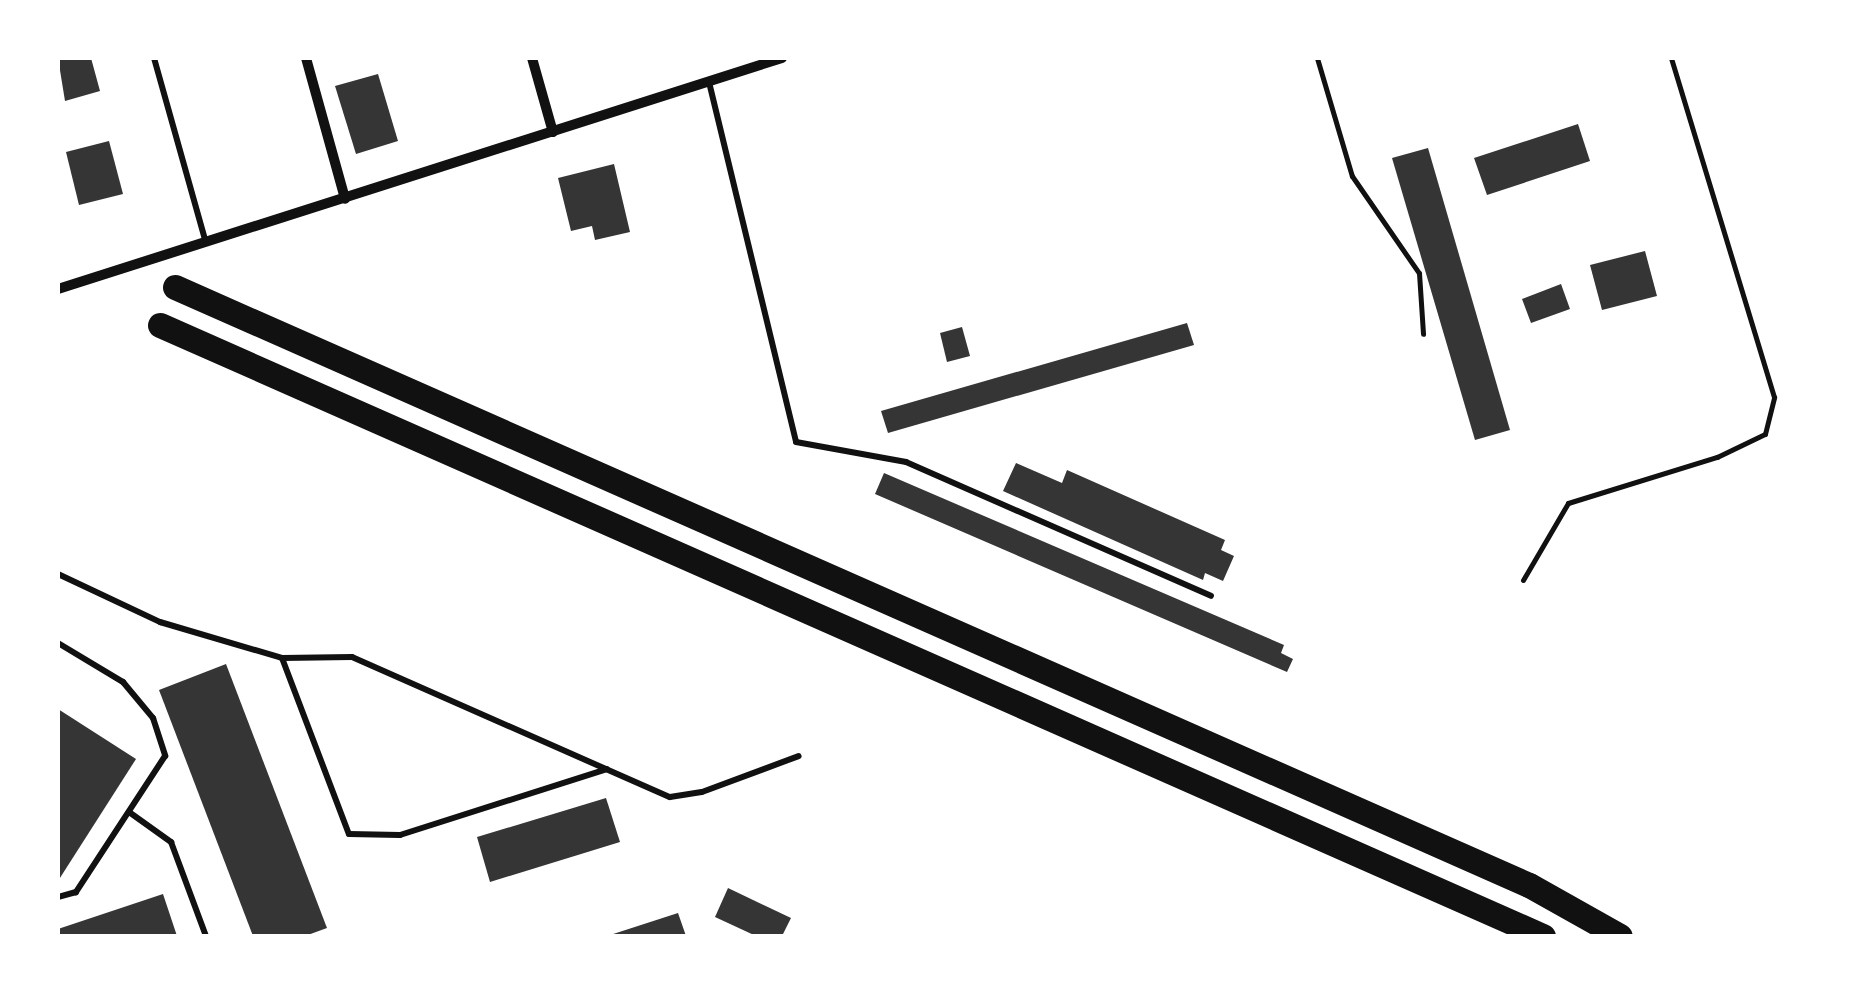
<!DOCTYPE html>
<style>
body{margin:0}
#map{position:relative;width:1866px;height:994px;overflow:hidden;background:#fff;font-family:"PT Sans",sans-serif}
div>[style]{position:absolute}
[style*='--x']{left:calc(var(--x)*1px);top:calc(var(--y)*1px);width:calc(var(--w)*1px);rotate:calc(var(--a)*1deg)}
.building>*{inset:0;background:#353535}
.path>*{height:5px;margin:-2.5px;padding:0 2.5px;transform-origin:2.5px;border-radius:2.5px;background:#111}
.service>*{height:6px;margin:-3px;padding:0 3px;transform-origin:3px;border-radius:3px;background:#111}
.minor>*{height:10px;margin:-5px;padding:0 5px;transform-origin:5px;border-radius:5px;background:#111}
.motorway>*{height:25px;margin:-12.5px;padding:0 12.5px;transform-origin:12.5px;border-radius:12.5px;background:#111}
span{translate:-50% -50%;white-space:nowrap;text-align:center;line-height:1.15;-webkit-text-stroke:9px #fff;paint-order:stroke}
.frame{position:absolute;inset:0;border:60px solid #fff;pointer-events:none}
</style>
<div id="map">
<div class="building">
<div style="clip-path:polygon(58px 58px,91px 58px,100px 91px,65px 101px)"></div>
<div style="clip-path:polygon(378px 74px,398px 141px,356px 154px,335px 86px)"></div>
<div style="clip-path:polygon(1578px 124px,1590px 161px,1487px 195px,1474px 158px)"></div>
<div style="clip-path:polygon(109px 141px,123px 194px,79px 205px,66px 152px)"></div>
<div style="clip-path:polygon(1428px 148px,1510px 430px,1475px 440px,1392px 158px)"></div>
<div style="clip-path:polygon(614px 164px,630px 232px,595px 240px,592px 226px,571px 231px,558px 178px)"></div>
<div style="clip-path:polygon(1645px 251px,1657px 296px,1602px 310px,1590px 265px)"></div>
<div style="clip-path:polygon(1561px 284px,1570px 309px,1531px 323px,1522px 299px)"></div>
<div style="clip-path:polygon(1187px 323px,1194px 345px,888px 433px,881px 411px)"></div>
<div style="clip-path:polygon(962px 327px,970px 356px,947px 362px,940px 333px)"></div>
<div style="clip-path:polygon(1016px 463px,1062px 483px,1067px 470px,1225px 540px,1221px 550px,1234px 556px,1223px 581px,1205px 573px,1203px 580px,1003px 491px)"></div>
<div style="clip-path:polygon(884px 473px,1284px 645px,1281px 653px,1293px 659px,1287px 672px,875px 494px)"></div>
<div style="clip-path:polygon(226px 664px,327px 928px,305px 936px,253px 936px,159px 690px)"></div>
<div style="clip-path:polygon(58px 709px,136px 759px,58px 881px)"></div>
<div style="clip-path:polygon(606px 798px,620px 842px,490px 882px,477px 837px)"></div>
<div style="clip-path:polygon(728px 888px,791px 918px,782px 936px,756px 936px,715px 917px)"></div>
<div style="clip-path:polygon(163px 894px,177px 936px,58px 936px,58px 929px)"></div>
<div style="clip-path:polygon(678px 913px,686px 936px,607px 936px)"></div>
</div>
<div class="path">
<div style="--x:1317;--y:58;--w:123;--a:73.5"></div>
<div style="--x:1352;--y:176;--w:118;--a:55.4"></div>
<div style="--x:1419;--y:273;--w:61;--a:86.2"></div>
<div style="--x:1523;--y:580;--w:89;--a:-59.7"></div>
<div style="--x:1568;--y:503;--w:156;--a:-17.2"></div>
<div style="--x:1717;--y:457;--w:53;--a:-25.6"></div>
<div style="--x:1765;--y:434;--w:38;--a:-76"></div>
<div style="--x:1774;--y:397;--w:354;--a:-106.9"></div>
</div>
<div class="service">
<div style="--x:154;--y:58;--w:192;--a:74.3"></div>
<div style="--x:709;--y:82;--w:370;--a:76.4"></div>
<div style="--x:796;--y:442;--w:112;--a:10.3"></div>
<div style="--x:906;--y:462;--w:333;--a:23.7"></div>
<div style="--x:58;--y:574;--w:113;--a:25.2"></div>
<div style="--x:160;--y:622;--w:127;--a:16.4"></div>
<div style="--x:282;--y:658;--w:70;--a:-0.8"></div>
<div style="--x:352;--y:657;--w:347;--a:23.8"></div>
<div style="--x:670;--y:797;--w:32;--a:-9"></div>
<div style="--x:702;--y:792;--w:103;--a:-20.4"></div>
<div style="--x:58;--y:643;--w:76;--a:31"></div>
<div style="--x:123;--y:682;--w:47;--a:50.2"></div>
<div style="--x:153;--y:718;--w:40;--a:72"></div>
<div style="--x:165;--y:756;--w:163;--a:123.2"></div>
<div style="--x:76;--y:892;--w:19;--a:164"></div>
<div style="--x:282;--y:658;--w:188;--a:69.2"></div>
<div style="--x:349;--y:834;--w:51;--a:1.1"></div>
<div style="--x:400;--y:835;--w:217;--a:-17.7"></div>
<div style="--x:129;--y:812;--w:52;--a:35.5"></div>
<div style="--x:171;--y:842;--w:100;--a:69.6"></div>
</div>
<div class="minor">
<div style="--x:306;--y:58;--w:146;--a:74.5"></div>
<div style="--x:532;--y:58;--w:77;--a:74.2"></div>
<div style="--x:58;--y:289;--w:760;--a:-17.7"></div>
</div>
<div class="motorway">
<div style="--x:175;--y:287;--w:1480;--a:23.83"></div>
<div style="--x:1529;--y:885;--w:104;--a:29.3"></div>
<div style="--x:160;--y:325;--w:1512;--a:23.84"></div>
</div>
<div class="frame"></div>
</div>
